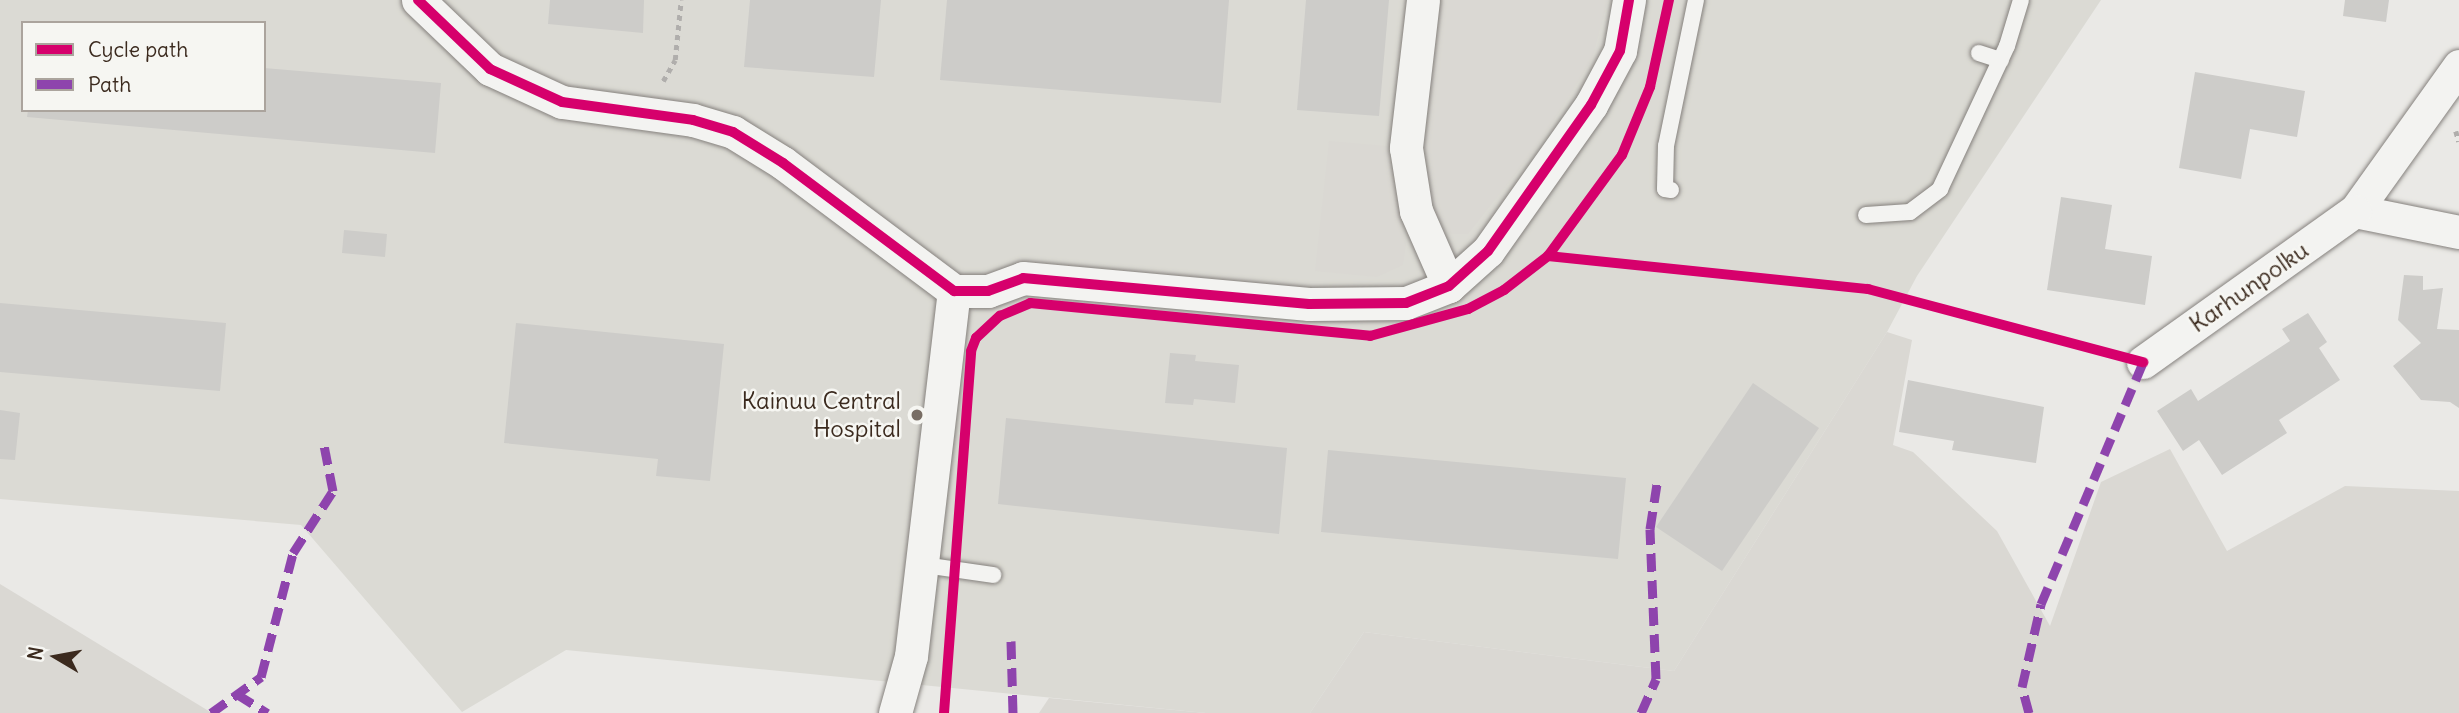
<!DOCTYPE html>
<style>
body{margin:0}
#map{position:relative;width:2459px;height:713px;overflow:hidden;background:#eae9e6;font-family:Delius,sans-serif}
div>[style]{position:absolute}
[style*='--x']{left:calc(var(--x)*1px);top:calc(var(--y)*1px);width:calc(var(--w)*1px);rotate:calc(var(--a)*1deg)}
.built>*{inset:0;background:#dbdad4}
.green>*{inset:0;background:#dad8d3}
.building>*{inset:0;background:#cdccc9}
.path>*{height:4.5px;margin-top:-2.25px;transform-origin:0;background:repeating-linear-gradient(90deg,#b0aeac 0 5px,transparent 0 10px)}
.roads{filter:drop-shadow(0 0 2px #85817d) drop-shadow(0 0 2px #85817d)}
.service>*{height:16px;margin:-8px;padding:0 8px;transform-origin:8px;border-radius:8px;background:#f3f3f1}
.minor>*{height:33px;margin:-16.5px;padding:0 16.5px;transform-origin:16.5px;border-radius:16.5px;background:#f3f3f1}
.quiet>*{height:9px;margin-top:-4.5px;transform-origin:0;background:repeating-linear-gradient(90deg,#8e44ad 0 18px,transparent 0 27px)}
.cycleway>*{height:10px;margin:-5px;padding:0 5px;transform-origin:5px;border-radius:5px;background:#d6006c}
.dots>*{width:19px;height:19px;translate:-50% -50%;box-sizing:border-box;border:4px solid #f6f6f2;border-radius:50%}
span{translate:-50% -50%;white-space:nowrap;text-align:center;line-height:1.15;-webkit-text-stroke:5px #f6f6f2;paint-order:stroke}
.street-label{font-size:24px;color:#3b2a1e}
.poi-label{font-size:24px;color:#3b2a1e}
.right{translate:-100% -50%;text-align:right}
.legend{position:absolute;left:21px;top:21px;width:245px;height:91px;box-sizing:border-box;background:#f6f6f2;border:2px solid #aba49d;margin:0;padding:9px 12px;list-style:none;font-size:21px;color:#3b2a1e}
.legend li{display:flex;align-items:center;gap:14px;height:35px}
.legend b{width:35px;border:2px solid #aba49d}
.north{position:absolute;left:21px;top:622px;width:70px;height:70px;-webkit-text-stroke:5px #f6f6f2;paint-order:stroke;rotate:280deg;font-size:19px;font-weight:700;line-height:28px;text-align:center;color:#3b2a1e}
.north::after{content:'';display:block;margin:auto;width:24px;height:32px;background:#3b2a1e;clip-path:polygon(50% 0,100% 100%,50% 72%,0 100%)}
</style>
<div id="map">
<div class="built">
<div style="clip-path:polygon(evenodd,0 0,2101px 0,1917px 276px,1887px 332px,1674px 671px,1364px 632px,1310px 713px,1206px 713px,566px 650px,462px 712px,301px 525px,0 499px,0 0,23px 23px,264px 23px,264px 110px,23px 110px,23px 23px)"></div>
</div>
<div class="green">
<div style="clip-path:polygon(1438px 0,1608px 0,1592px 59px,1537px 147px,1468px 234px,1450px 234px,1439px 225px,1429px 199px,1424px 154px)"></div>
<div style="clip-path:polygon(1329px 141px,1387px 146px,1406px 244px,1403px 265px,1377px 277px,1315px 271px)"></div>
<div style="clip-path:polygon(1887px 332px,1912px 340px,1893px 445px,1913px 452px,1997px 531px,2050px 626px,2101px 482px,2170px 449px,2227px 551px,2345px 486px,2459px 491px,2459px 713px,1310px 713px,1364px 632px,1674px 671px)"></div>
<div style="clip-path:polygon(0 584px,212px 713px,0 713px)"></div>
<div style="clip-path:polygon(1049px 698px,1206px 713px,1039px 713px)"></div>
</div>
<div class="building">
<div style="clip-path:polygon(550px 0,644px 0,643px 33px,548px 24px)"></div>
<div style="clip-path:polygon(750px 0,881px 0,874px 77px,744px 67px)"></div>
<div style="clip-path:polygon(947px 0,1229px 0,1221px 103px,940px 80px)"></div>
<div style="clip-path:polygon(1306px 0,1389px 0,1379px 116px,1297px 110px)"></div>
<div style="clip-path:polygon(2345px 0,2389px 0,2386px 22px,2343px 16px)"></div>
<div style="clip-path:polygon(264px 68px,441px 83px,435px 153px,27px 117px,28px 110px,264px 110px)"></div>
<div style="clip-path:polygon(2195px 72px,2305px 91px,2297px 137px,2250px 129px,2241px 179px,2179px 168px)"></div>
<div style="clip-path:polygon(2061px 197px,2112px 205px,2105px 249px,2152px 256px,2145px 305px,2047px 290px)"></div>
<div style="clip-path:polygon(344px 230px,387px 234px,385px 257px,342px 253px)"></div>
<div style="clip-path:polygon(2404px 275px,2423px 276px,2423px 290px,2443px 288px,2437px 329px,2459px 330px,2459px 408px,2450px 402px,2421px 400px,2393px 366px,2421px 343px,2398px 320px)"></div>
<div style="clip-path:polygon(0 303px,226px 323px,220px 391px,0 372px)"></div>
<div style="clip-path:polygon(2308px 313px,2327px 342px,2319px 348px,2340px 380px,2279px 420px,2287px 433px,2222px 475px,2199px 440px,2183px 451px,2157px 411px,2191px 389px,2198px 401px,2290px 341px,2282px 329px)"></div>
<div style="clip-path:polygon(516px 323px,724px 344px,710px 481px,656px 476px,658px 459px,504px 443px)"></div>
<div style="clip-path:polygon(1170px 353px,1196px 355px,1195px 361px,1239px 365px,1235px 403px,1194px 399px,1193px 405px,1165px 403px)"></div>
<div style="clip-path:polygon(1908px 380px,2044px 407px,2036px 463px,1952px 450px,1954px 441px,1899px 432px)"></div>
<div style="clip-path:polygon(1753px 383px,1819px 428px,1722px 571px,1656px 527px)"></div>
<div style="clip-path:polygon(0 410px,20px 413px,15px 460px,0 459px)"></div>
<div style="clip-path:polygon(1006px 418px,1287px 448px,1279px 534px,998px 504px)"></div>
<div style="clip-path:polygon(1328px 450px,1626px 478px,1618px 559px,1321px 532px)"></div>
</div>
<div class="path">
<div style="--x:663;--y:81;--w:24;--a:-60"></div>
<div style="--x:675;--y:60;--w:60;--a:-84.3"></div>
<div style="--x:2456;--y:131;--w:11;--a:75"></div>
</div>
<div class="roads">
<div class="service">
<div style="--x:1979;--y:53;--w:23;--a:18"></div>
<div style="--x:1671;--y:190;--w:6;--a:-171"></div>
<div style="--x:1665;--y:189;--w:43;--a:-88.7"></div>
<div style="--x:1666;--y:146;--w:149;--a:-78.4"></div>
<div style="--x:1866;--y:215;--w:44;--a:-3.9"></div>
<div style="--x:1910;--y:212;--w:38;--a:-37"></div>
<div style="--x:1940;--y:189;--w:158;--a:-64.9"></div>
<div style="--x:2007;--y:46;--w:48;--a:-73.1"></div>
<div style="--x:924;--y:565;--w:70;--a:8.2"></div>
</div>
<div class="minor">
<div style="--x:418;--y:0;--w:100;--a:43.8"></div>
<div style="--x:490;--y:69;--w:79;--a:24.6"></div>
<div style="--x:562;--y:102;--w:132;--a:7.8"></div>
<div style="--x:693;--y:120;--w:42;--a:16.7"></div>
<div style="--x:733;--y:132;--w:59;--a:31.8"></div>
<div style="--x:783;--y:163;--w:214;--a:36.8"></div>
<div style="--x:954;--y:291;--w:34;--a:0"></div>
<div style="--x:988;--y:291;--w:37;--a:-20"></div>
<div style="--x:1023;--y:278;--w:287;--a:5.2"></div>
<div style="--x:1309;--y:304;--w:97;--a:-0.6"></div>
<div style="--x:1406;--y:303;--w:46;--a:-21.6"></div>
<div style="--x:1449;--y:286;--w:52;--a:-41.9"></div>
<div style="--x:1488;--y:251;--w:179;--a:-54.8"></div>
<div style="--x:1591;--y:105;--w:61;--a:-61.8"></div>
<div style="--x:1620;--y:51;--w:52;--a:-80"></div>
<div style="--x:1423;--y:0;--w:149;--a:96.6"></div>
<div style="--x:1406;--y:148;--w:64;--a:81"></div>
<div style="--x:1416;--y:211;--w:82;--a:66.3"></div>
<div style="--x:2459;--y:66;--w:178;--a:125.6"></div>
<div style="--x:2355;--y:211;--w:106;--a:11.4"></div>
<div style="--x:2143;--y:362;--w:260;--a:-35.5"></div>
<div style="--x:895;--y:713;--w:59;--a:-74.3"></div>
<div style="--x:911;--y:656;--w:368;--a:-83.3"></div>
</div>
</div>
<div class="quiet">
<div style="--x:1011;--y:641;--w:72;--a:88.4"></div>
<div style="--x:237;--y:694;--w:36;--a:32"></div>
<div style="--x:211;--y:713;--w:62;--a:-35.8"></div>
<div style="--x:261;--y:677;--w:128;--a:-75.5"></div>
<div style="--x:293;--y:553;--w:74;--a:-57.2"></div>
<div style="--x:333;--y:491;--w:52;--a:-101.1"></div>
<div style="--x:1641;--y:713;--w:37;--a:-66"></div>
<div style="--x:1656;--y:679;--w:150;--a:-92.3"></div>
<div style="--x:1650;--y:529;--w:46;--a:-81.2"></div>
<div style="--x:2029;--y:713;--w:27;--a:-105"></div>
<div style="--x:2022;--y:687;--w:85;--a:-77.1"></div>
<div style="--x:2041;--y:604;--w:263;--a:-67.1"></div>
</div>
<div class="cycleway">
<div style="--x:418;--y:0;--w:100;--a:43.8"></div>
<div style="--x:490;--y:69;--w:79;--a:24.6"></div>
<div style="--x:562;--y:102;--w:132;--a:7.8"></div>
<div style="--x:693;--y:120;--w:42;--a:16.7"></div>
<div style="--x:733;--y:132;--w:59;--a:31.8"></div>
<div style="--x:783;--y:163;--w:214;--a:36.8"></div>
<div style="--x:954;--y:291;--w:34;--a:0"></div>
<div style="--x:988;--y:291;--w:37;--a:-20"></div>
<div style="--x:1023;--y:278;--w:287;--a:5.2"></div>
<div style="--x:1309;--y:304;--w:97;--a:-0.6"></div>
<div style="--x:1406;--y:303;--w:46;--a:-21.6"></div>
<div style="--x:1449;--y:286;--w:52;--a:-41.9"></div>
<div style="--x:1488;--y:251;--w:179;--a:-54.8"></div>
<div style="--x:1591;--y:105;--w:61;--a:-61.8"></div>
<div style="--x:1620;--y:51;--w:52;--a:-80"></div>
<div style="--x:1548;--y:256;--w:322;--a:5.9"></div>
<div style="--x:1868;--y:289;--w:285;--a:14.9"></div>
<div style="--x:944;--y:713;--w:363;--a:-85.7"></div>
<div style="--x:971;--y:351;--w:14;--a:-69"></div>
<div style="--x:976;--y:338;--w:33;--a:-43"></div>
<div style="--x:1000;--y:316;--w:33;--a:-23"></div>
<div style="--x:1030;--y:303;--w:342;--a:5.5"></div>
<div style="--x:1370;--y:336;--w:102;--a:-15.4"></div>
<div style="--x:1468;--y:309;--w:41;--a:-27.8"></div>
<div style="--x:1504;--y:290;--w:56;--a:-37.7"></div>
<div style="--x:1548;--y:256;--w:125;--a:-53.8"></div>
<div style="--x:1622;--y:155;--w:74;--a:-67.6"></div>
<div style="--x:1650;--y:87;--w:89;--a:-77.7"></div>
</div>
<div class="dots">
<div style="left:917px;top:415px;background:#786d64"></div>
</div>
<div class="street-label">
<span style="left:2249px;top:287px;rotate:-35deg">Karhunpolku</span>
</div>
<div class="poi-label">
<span class="right" style="left:901px;top:415px">Kainuu Central<br>Hospital</span>
</div>
<ul class="legend">
<li><b style="height:9px;background:#d6006c"></b>Cycle path</li>
<li><b style="height:9px;background:#8e44ad"></b>Path</li>
</ul>
<div class="north">N</div>
</div>
